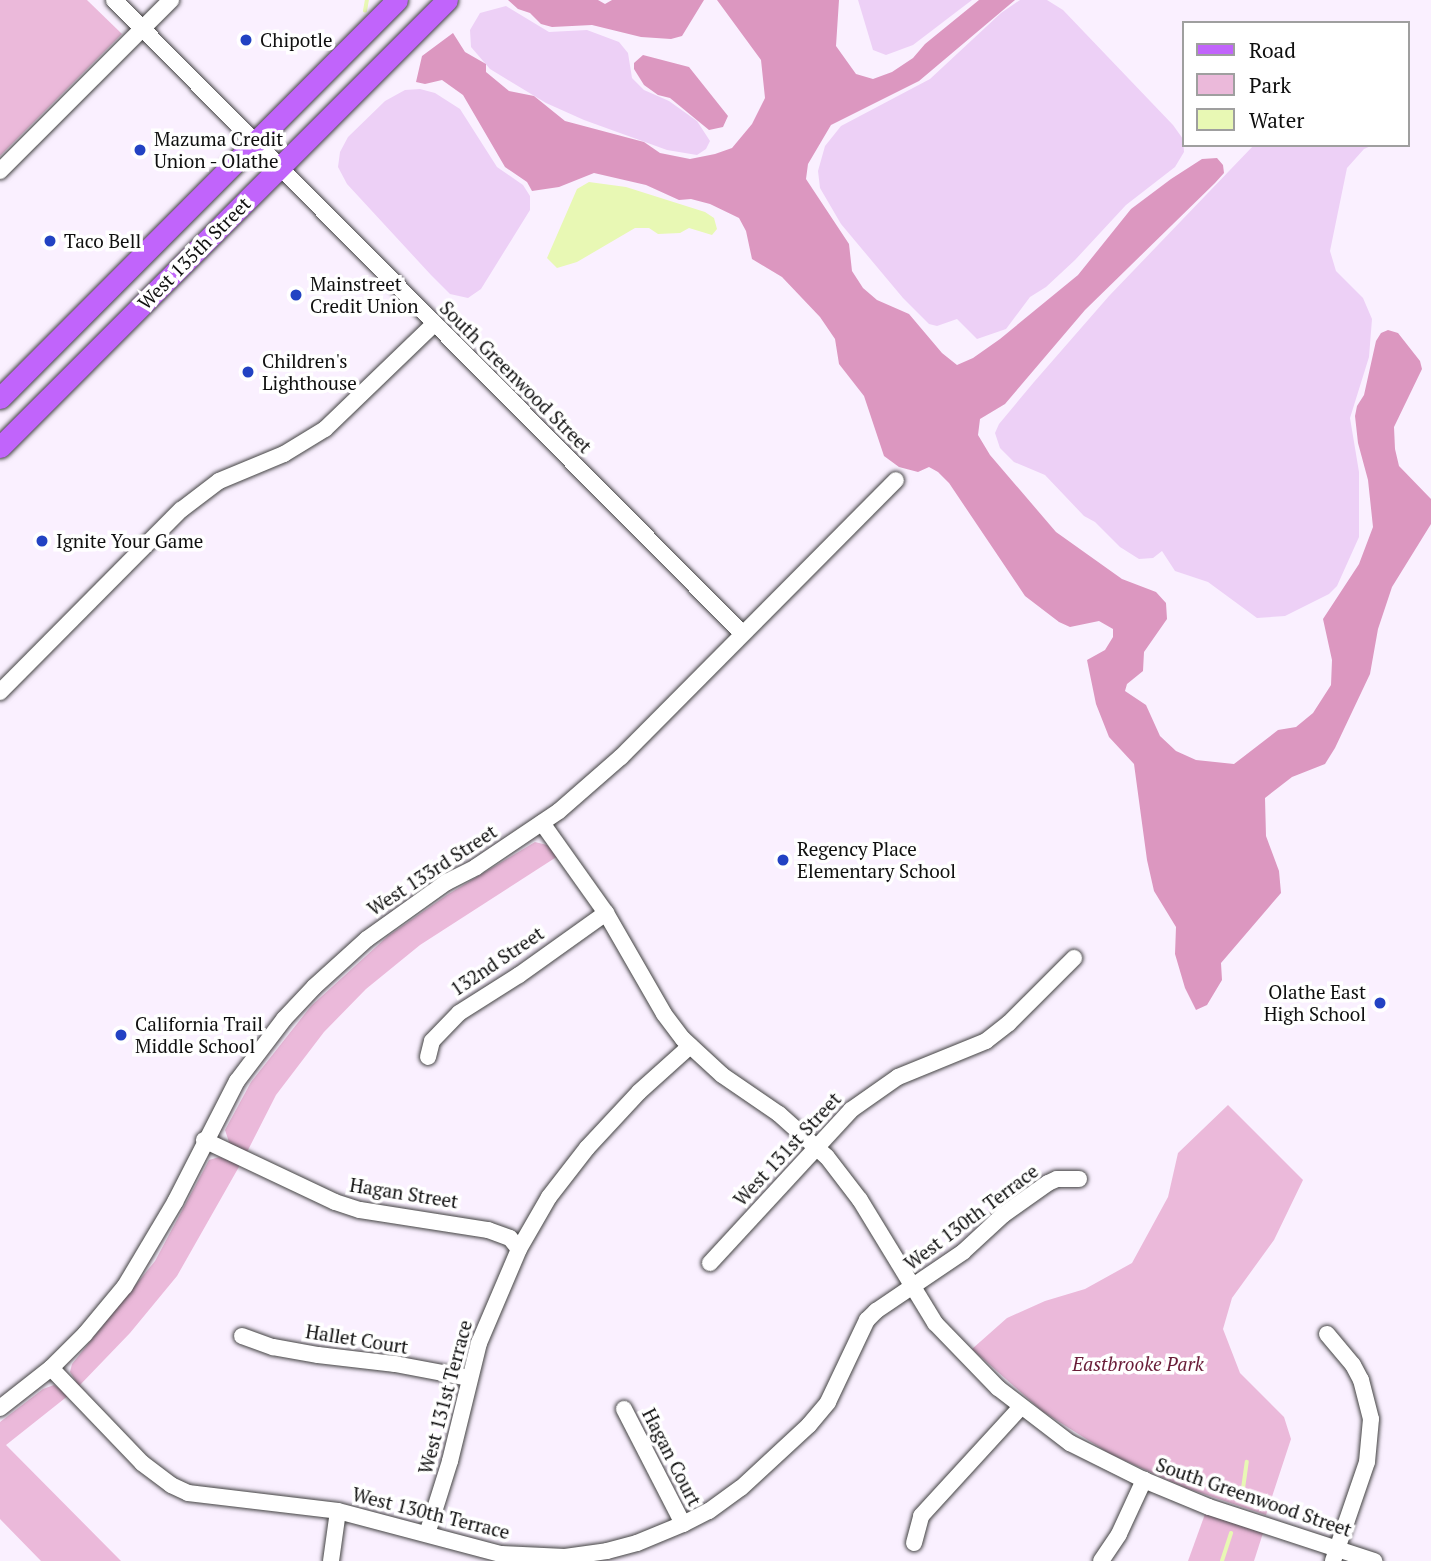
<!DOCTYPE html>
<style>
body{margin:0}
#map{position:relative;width:1431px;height:1561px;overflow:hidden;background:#faf0ff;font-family:"PT Serif",serif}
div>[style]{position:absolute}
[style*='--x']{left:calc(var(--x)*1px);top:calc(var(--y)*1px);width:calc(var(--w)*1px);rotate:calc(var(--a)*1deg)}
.farmland>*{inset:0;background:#edd0f6}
.green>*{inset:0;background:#ebb9da}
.forest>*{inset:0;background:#dc97c0}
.water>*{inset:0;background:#e8f8b4}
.stream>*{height:3.5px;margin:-1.75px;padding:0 1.75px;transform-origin:1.75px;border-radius:1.75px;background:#e8f8b4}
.roads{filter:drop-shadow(0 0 2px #424242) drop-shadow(0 0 2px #424242)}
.minor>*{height:16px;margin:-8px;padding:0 8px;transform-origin:8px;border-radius:8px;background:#fff}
.major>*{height:21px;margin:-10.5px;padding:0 10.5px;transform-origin:10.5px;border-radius:10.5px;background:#c164fb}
.dots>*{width:19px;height:19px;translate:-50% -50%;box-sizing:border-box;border:4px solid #fff;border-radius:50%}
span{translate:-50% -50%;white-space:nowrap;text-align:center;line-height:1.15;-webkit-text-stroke:7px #fff;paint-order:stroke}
.poi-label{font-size:19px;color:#0f0f0f}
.left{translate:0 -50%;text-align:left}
.right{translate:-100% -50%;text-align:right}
.street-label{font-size:19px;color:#0f0f0f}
.park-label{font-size:19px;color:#691d38;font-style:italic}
.legend{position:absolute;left:1182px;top:21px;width:228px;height:126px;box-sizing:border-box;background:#fff;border:2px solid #9f9f9f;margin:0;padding:9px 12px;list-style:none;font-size:21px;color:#0f0f0f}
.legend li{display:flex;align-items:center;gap:14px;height:35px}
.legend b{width:35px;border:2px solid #9f9f9f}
</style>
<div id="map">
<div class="farmland">
<div style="clip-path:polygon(858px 0,972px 0,913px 45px,886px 55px,873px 50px)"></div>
<div style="clip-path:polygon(1020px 0,1047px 0,1063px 10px,1173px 125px,1183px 139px,1184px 152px,1175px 167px,1126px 205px,1075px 260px,1046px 287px,1030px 297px,1006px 329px,977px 339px,957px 319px,937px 326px,929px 324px,903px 298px,841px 224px,820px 188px,818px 171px,825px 146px,841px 126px,930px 79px,1001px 13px)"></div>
<div style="clip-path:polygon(506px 6px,549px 32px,587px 30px,619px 42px,628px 53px,632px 78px,644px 90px,669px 101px,697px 121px,710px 141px,706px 149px,697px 155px,667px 150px,584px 120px,546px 103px,490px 69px,471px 47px,470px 30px,480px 13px)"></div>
<div style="clip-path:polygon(420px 89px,435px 93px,460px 109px,497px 167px,523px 185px,530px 196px,530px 210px,481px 289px,468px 298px,450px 294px,431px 275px,347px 184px,338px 167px,340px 152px,348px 137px,385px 101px,405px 90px)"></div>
<div style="clip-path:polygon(1254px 145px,1373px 145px,1364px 149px,1347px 168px,1330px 251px,1336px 271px,1363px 298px,1372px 319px,1369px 357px,1350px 418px,1359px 472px,1359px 537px,1337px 586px,1329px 594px,1285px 616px,1257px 618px,1208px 582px,1175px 571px,1162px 551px,1153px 558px,1139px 559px,1120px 547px,1095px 522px,1084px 516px,1045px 475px,1014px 462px,1000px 448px,995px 433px,999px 424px,1034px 382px,1109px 296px)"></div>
</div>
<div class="green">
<div style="clip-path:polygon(0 0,87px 0,122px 34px,0 156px)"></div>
<div style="clip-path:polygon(535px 842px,547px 845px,558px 856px,420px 945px,366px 989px,324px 1032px,276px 1095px,246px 1154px,230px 1145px,225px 1130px,251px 1082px,311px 1006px,388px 936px,447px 895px)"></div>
<div style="clip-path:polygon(1228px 1105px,1303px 1180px,1274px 1240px,1232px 1298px,1223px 1329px,1240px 1373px,1284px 1417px,1291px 1439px,1266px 1515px,1186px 1488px,1110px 1454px,1042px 1411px,972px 1349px,1007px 1318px,1045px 1301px,1085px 1289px,1132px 1263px,1168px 1197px,1178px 1153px)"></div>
<div style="clip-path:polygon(219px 1157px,240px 1165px,177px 1276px,130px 1333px,79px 1386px,70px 1372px,72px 1364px,155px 1261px,209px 1160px)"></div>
<div style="clip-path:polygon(54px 1385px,69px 1395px,6px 1445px,121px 1561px,41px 1561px,0 1519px,0 1422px,43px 1389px)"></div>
<div style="clip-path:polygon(1205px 1514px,1263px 1533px,1254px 1561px,1188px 1561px)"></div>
</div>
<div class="forest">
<div style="clip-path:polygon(508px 0,598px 0,605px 4px,612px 0,704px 0,682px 36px,671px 39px,641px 37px,592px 25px,552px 27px,541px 24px,530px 13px,518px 9px)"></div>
<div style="clip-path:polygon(717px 0,839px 0,836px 46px,856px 74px,873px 79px,892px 72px,913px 58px,925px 44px,979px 0,1015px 0,919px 81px,831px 125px,808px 164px,806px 179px,849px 244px,852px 271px,863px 288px,877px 300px,909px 314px,942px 353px,957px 365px,973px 358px,1000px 339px,1078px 275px,1131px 209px,1171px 179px,1202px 159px,1217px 158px,1223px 165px,1224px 173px,1215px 183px,1085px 310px,1005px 404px,980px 419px,978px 435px,990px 455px,1056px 532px,1122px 579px,1156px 592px,1166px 603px,1167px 619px,1144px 652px,1143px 671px,1127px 684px,1125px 691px,1146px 705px,1160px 736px,1176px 751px,1196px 760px,1234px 764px,1278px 730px,1296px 727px,1313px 713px,1331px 685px,1332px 660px,1323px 619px,1359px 564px,1373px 527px,1368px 480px,1358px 443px,1355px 416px,1357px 406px,1364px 395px,1376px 341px,1381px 333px,1388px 330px,1398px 333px,1420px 361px,1422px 369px,1394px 427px,1395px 449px,1399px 466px,1431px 499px,1431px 524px,1392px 587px,1378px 629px,1370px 674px,1335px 748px,1325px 764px,1292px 777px,1265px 798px,1266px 836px,1279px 871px,1281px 893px,1221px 963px,1222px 980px,1207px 1005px,1196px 1010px,1185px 988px,1175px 954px,1176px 927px,1154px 891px,1147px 860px,1134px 764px,1109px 737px,1096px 704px,1087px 660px,1105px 650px,1113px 637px,1113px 629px,1099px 621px,1070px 627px,1059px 622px,1025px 596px,949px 483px,938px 472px,929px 467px,918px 472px,899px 467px,884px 456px,864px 396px,839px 364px,835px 339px,820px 317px,782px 277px,752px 259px,746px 231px,739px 218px,710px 204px,691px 199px,679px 200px,646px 185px,594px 173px,559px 187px,532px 191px,527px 182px,505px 167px,463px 95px,442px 80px,425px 84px,416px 82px,422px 56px,453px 33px,465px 52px,486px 64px,486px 72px,509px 91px,534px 96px,565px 121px,644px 142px,660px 153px,690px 159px,715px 154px,732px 148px,752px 124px,765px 98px,761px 60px)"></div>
<div style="clip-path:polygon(643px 55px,689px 67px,728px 116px,723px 127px,709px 130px,670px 98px,658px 95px,644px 85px,634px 69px,634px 63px)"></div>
</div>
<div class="water">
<div style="clip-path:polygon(589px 182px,626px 187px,705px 212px,714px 218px,717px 229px,712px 235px,689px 228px,680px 233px,658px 234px,649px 228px,635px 228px,577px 262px,557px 268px,547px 258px,577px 189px)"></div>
</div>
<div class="stream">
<div style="--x:365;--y:11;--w:11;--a:-80"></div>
<div style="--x:1242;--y:1496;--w:34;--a:-82"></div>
<div style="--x:1222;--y:1561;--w:29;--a:-72"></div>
</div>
<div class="roads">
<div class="minor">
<div style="--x:114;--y:0;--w:892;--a:45.23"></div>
<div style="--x:0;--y:171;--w:242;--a:-45"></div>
<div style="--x:0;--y:692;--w:257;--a:-45.2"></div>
<div style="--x:181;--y:510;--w:48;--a:-37.3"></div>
<div style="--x:219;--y:481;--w:70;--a:-22.6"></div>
<div style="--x:284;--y:454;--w:48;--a:-31.4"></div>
<div style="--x:325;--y:429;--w:151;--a:-43.9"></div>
<div style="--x:542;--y:823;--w:110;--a:54.6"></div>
<div style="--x:606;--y:913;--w:116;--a:60.1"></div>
<div style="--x:664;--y:1014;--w:31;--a:53"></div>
<div style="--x:683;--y:1039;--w:53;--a:42.7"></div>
<div style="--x:722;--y:1075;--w:69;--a:34.4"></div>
<div style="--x:779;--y:1114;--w:64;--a:41.9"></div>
<div style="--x:827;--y:1157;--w:54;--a:52.5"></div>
<div style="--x:860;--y:1200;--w:144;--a:58.6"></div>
<div style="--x:935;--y:1323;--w:91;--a:45.9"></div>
<div style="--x:998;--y:1388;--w:91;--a:37.4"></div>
<div style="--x:1070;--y:1443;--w:83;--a:26.6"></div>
<div style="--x:1144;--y:1480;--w:70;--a:22.6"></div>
<div style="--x:1209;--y:1507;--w:174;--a:18.1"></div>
<div style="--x:428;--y:1057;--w:16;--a:-76"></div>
<div style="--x:432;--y:1041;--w:39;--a:-46"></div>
<div style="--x:459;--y:1013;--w:71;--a:-32.3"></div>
<div style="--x:519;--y:975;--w:107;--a:-35.5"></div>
<div style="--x:204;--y:1140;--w:145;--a:25.3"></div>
<div style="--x:335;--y:1202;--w:26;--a:18"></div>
<div style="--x:360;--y:1210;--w:130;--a:8.9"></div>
<div style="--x:488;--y:1230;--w:23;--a:20"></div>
<div style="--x:510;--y:1238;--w:14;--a:51"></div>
<div style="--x:710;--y:1263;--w:208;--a:-47.3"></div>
<div style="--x:851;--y:1110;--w:57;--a:-35.1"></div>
<div style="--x:898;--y:1077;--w:95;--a:-22.2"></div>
<div style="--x:986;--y:1041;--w:29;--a:-38"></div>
<div style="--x:1009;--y:1023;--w:92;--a:-45"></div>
<div style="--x:1327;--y:1334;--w:40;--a:50"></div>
<div style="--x:1353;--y:1365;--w:17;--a:62"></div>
<div style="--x:1361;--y:1380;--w:40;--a:75.6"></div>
<div style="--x:1371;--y:1419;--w:43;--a:95.3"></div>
<div style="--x:1367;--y:1462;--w:105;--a:109"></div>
<div style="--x:242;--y:1336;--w:33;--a:20"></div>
<div style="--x:273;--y:1347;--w:46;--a:10.1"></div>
<div style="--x:318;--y:1355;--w:78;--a:6.7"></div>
<div style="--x:395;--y:1364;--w:75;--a:10.7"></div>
<div style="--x:51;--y:1368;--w:132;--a:46.2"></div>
<div style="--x:142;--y:1463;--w:36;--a:37"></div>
<div style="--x:171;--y:1485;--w:19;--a:25"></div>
<div style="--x:188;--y:1493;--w:151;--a:6.8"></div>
<div style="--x:338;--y:1511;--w:169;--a:14.8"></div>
<div style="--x:501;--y:1554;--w:64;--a:2.7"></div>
<div style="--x:565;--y:1557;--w:42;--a:-8.1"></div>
<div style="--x:607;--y:1551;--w:31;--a:-15"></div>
<div style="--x:637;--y:1543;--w:50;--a:-22.4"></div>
<div style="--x:683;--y:1524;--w:29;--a:-27"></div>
<div style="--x:709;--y:1511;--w:39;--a:-36"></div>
<div style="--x:741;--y:1488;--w:93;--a:-42.8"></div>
<div style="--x:809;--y:1425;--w:30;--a:-50"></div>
<div style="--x:828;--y:1402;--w:91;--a:-64.6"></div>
<div style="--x:867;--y:1320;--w:13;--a:-45"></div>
<div style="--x:876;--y:1311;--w:105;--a:-34.1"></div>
<div style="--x:963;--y:1252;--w:54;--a:-42.8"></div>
<div style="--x:1003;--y:1215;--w:55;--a:-35.4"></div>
<div style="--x:1048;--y:1183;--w:10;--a:-24"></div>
<div style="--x:1057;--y:1179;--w:22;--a:0"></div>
<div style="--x:0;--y:1408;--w:65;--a:-38.1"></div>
<div style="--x:51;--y:1368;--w:48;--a:-45"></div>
<div style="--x:85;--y:1334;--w:62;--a:-50.2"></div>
<div style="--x:125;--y:1286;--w:98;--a:-59.2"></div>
<div style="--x:175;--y:1202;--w:136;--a:-62.9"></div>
<div style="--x:237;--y:1081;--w:78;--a:-52.8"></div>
<div style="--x:284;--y:1019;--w:44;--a:-46.8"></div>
<div style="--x:314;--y:987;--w:72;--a:-42.2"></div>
<div style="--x:367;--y:939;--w:98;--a:-35.5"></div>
<div style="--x:447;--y:882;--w:33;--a:-27"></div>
<div style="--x:476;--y:867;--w:100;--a:-34"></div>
<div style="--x:559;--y:811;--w:82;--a:-41.1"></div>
<div style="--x:621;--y:757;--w:390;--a:-45.2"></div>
<div style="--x:624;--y:1409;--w:129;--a:62.8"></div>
<div style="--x:427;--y:1534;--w:77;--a:-72.5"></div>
<div style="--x:450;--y:1461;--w:122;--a:-76.2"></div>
<div style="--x:479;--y:1343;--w:102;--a:-66.9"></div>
<div style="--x:519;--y:1249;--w:60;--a:-60"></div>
<div style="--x:549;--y:1197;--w:62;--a:-52.2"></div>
<div style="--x:587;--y:1148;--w:76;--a:-47.1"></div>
<div style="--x:639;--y:1092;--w:69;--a:-42"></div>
<div style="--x:914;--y:1543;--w:28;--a:-75"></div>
<div style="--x:921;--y:1516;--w:148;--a:-47.5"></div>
<div style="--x:331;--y:1561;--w:50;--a:-82"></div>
<div style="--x:1101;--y:1561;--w:32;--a:-56"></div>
<div style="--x:1119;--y:1534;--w:60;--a:-65.2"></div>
</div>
<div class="major">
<div style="--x:0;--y:398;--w:562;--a:-45.07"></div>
<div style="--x:0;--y:447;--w:632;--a:-45"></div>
</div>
</div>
<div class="dots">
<div style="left:246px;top:40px;background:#2242c3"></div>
<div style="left:140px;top:150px;background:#2242c3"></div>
<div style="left:50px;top:241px;background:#2242c3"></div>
<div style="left:296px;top:295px;background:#2242c3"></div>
<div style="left:248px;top:372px;background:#2242c3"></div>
<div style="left:42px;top:541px;background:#2242c3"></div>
<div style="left:783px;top:860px;background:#2242c3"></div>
<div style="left:1380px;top:1003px;background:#2242c3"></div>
<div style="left:121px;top:1035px;background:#2242c3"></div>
</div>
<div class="poi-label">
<span class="left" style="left:260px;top:40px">Chipotle</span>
<span class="left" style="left:154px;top:150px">Mazuma Credit<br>Union - Olathe</span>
<span class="left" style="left:64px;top:241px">Taco Bell</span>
<span class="left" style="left:310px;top:295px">Mainstreet<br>Credit Union</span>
<span class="left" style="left:262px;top:372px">Children's<br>Lighthouse</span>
<span class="left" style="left:56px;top:541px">Ignite Your Game</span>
<span class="left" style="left:797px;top:860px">Regency Place<br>Elementary School</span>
<span class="right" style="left:1366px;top:1003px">Olathe East<br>High School</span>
<span class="left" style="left:135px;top:1035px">California Trail<br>Middle School</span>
</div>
<div class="street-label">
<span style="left:194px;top:253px;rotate:-45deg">West 135th Street</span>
<span style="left:516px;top:377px;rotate:45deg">South Greenwood Street</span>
<span style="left:432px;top:870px;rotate:-33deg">West 133rd Street</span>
<span style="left:497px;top:961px;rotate:-34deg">132nd Street</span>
<span style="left:787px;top:1149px;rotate:-47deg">West 131st Street</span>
<span style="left:404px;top:1193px;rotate:9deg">Hagan Street</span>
<span style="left:971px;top:1217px;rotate:-37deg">West 130th Terrace</span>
<span style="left:357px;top:1339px;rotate:9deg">Hallet Court</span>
<span style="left:445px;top:1397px;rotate:-75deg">West 131st Terrace</span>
<span style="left:672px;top:1457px;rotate:63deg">Hagan Court</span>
<span style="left:1254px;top:1497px;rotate:19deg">South Greenwood Street</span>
<span style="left:431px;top:1513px;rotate:14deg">West 130th Terrace</span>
</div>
<div class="park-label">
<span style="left:1138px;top:1364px">Eastbrooke Park</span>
</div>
<ul class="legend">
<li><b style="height:9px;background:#c164fb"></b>Road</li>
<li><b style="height:19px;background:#ebb9da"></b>Park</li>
<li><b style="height:19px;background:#e8f8b4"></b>Water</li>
</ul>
</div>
